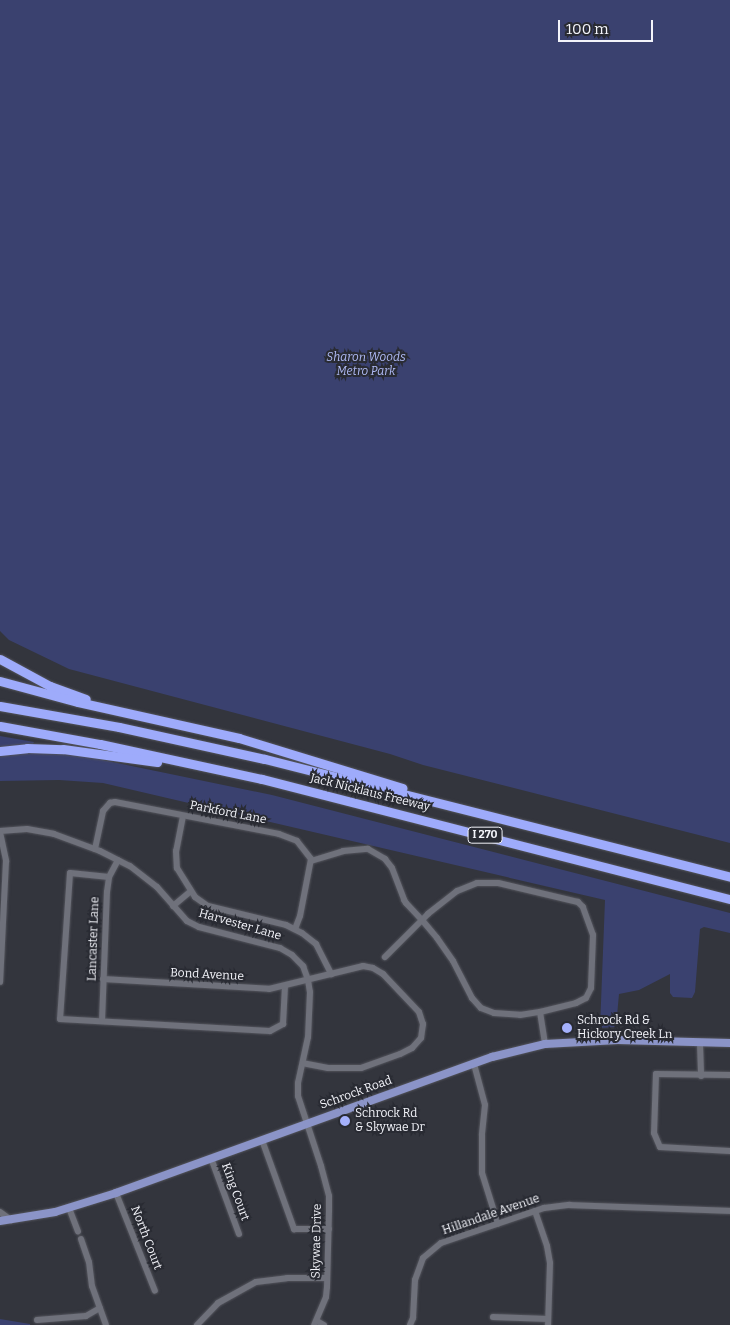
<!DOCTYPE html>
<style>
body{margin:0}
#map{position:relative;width:730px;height:1325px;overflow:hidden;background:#33353d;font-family:Bitter,serif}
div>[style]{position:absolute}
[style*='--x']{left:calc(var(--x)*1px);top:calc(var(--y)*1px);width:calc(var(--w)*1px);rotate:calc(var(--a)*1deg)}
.green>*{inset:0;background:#3a416f}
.roads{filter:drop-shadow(0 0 1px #53545c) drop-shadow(0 0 1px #53545c)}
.minor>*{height:6px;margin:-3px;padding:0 3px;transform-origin:3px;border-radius:3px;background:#6f717b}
.major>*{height:8px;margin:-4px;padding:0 4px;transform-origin:4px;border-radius:4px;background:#8b94c8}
.highway>*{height:9px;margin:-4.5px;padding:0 4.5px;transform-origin:4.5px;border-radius:4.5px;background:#9eabfb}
.dots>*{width:14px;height:14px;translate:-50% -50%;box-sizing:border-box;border:2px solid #292b33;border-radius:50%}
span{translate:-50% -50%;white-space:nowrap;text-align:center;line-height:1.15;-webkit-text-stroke:4px #292b33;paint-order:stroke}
.shield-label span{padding:1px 4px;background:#292b33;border:1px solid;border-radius:4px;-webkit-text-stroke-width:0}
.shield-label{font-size:11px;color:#f3f4fa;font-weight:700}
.park-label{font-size:12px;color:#b0bbf6;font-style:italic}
.street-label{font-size:12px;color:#f3f4fa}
.poi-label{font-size:12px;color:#f3f4fa}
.left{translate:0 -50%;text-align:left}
.scale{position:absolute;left:558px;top:20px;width:95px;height:22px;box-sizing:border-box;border:2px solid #f3f4fa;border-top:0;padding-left:6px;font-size:15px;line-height:18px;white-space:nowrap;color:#f3f4fa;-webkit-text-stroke:4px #292b33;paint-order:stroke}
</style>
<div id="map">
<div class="green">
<div style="clip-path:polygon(0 0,730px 0,730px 843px,423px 765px,390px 754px,69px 669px,9px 640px,0 631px)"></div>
<div style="clip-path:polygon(0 736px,34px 742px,33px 744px,0 747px)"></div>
<div style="clip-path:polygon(15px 752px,59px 753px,93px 758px,272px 795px,730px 913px,730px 933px,704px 927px,700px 929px,695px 992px,692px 998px,673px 997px,670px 993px,670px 974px,639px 990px,619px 994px,616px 1027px,600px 1028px,605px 900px,103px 783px,59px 780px,0 781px,0 754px)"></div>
<div style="clip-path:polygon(0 1319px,30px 1324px,30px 1325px,0 1325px)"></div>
</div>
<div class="roads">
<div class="minor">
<div style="--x:183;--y:816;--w:36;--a:101"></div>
<div style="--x:176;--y:851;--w:17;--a:87"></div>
<div style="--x:177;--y:868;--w:34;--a:58"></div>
<div style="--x:195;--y:897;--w:16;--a:35"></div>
<div style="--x:208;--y:906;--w:80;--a:13.7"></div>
<div style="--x:286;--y:925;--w:18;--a:27"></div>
<div style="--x:302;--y:933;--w:18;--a:38"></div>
<div style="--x:316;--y:944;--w:34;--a:63"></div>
<div style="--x:0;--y:831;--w:27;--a:-4"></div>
<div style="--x:27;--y:829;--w:27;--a:10"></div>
<div style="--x:54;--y:834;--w:49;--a:20.3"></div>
<div style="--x:100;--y:851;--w:34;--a:27"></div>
<div style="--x:130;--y:866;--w:34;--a:38"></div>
<div style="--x:157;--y:887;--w:45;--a:48.6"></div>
<div style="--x:187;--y:921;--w:13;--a:27"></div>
<div style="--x:199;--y:927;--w:84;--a:14.5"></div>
<div style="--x:280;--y:948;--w:14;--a:30"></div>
<div style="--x:292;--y:955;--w:16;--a:45"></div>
<div style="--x:303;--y:966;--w:15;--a:70"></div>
<div style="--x:308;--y:980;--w:12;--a:81"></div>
<div style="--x:310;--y:992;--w:45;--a:92.5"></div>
<div style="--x:308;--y:1037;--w:47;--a:102.3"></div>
<div style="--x:298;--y:1083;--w:13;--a:90"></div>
<div style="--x:298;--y:1096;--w:74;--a:71.8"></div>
<div style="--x:321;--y:1166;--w:31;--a:75"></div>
<div style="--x:329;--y:1196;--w:15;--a:90"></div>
<div style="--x:329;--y:1211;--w:76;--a:91.5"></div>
<div style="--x:327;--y:1287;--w:10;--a:96"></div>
<div style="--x:326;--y:1297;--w:30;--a:113"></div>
<div style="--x:0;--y:832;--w:30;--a:78"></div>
<div style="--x:6;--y:861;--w:121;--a:92.8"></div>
<div style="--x:95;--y:849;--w:39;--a:-78"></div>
<div style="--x:103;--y:811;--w:11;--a:-49"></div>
<div style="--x:110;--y:803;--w:5;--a:-11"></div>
<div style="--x:115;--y:802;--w:167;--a:11"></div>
<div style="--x:279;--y:834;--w:19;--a:21"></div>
<div style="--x:297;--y:841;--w:23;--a:52"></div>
<div style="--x:311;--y:859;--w:58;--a:100.9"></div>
<div style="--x:300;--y:916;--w:14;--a:111"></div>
<div style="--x:311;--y:861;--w:34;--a:-17"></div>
<div style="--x:343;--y:851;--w:25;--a:-5"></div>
<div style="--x:368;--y:849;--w:20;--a:30"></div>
<div style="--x:385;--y:859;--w:11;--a:52"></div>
<div style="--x:392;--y:868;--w:34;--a:69"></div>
<div style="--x:404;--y:900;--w:4;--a:56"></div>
<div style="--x:406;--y:903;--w:23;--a:47"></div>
<div style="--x:422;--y:920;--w:23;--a:50"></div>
<div style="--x:437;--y:938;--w:28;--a:55"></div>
<div style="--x:453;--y:961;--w:42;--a:62.8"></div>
<div style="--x:472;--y:998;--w:13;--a:48"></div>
<div style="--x:481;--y:1008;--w:14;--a:21"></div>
<div style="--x:494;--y:1013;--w:26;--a:4"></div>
<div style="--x:520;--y:1015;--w:20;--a:-9"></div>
<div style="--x:540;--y:1012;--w:37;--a:-14"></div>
<div style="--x:576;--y:1003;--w:11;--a:-27"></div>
<div style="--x:586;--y:998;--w:11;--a:-63"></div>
<div style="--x:591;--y:988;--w:53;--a:-87.8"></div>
<div style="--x:593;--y:935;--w:30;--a:-110"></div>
<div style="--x:583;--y:907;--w:7;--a:-135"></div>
<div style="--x:578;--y:902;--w:82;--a:-166.6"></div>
<div style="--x:498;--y:883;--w:21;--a:180"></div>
<div style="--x:477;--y:883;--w:22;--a:158"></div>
<div style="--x:457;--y:891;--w:37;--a:142"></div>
<div style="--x:428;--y:914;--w:61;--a:135"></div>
<div style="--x:109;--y:877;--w:39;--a:-174"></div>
<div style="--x:70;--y:873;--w:146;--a:93.9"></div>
<div style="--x:60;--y:1019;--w:210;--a:3.3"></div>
<div style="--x:270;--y:1031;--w:15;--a:-28"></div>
<div style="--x:283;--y:1024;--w:38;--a:-87"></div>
<div style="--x:173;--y:906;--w:23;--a:-40"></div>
<div style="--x:103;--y:979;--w:166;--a:3.4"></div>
<div style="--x:269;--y:989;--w:97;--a:-13.7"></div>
<div style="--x:363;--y:966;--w:10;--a:11"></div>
<div style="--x:373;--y:968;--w:12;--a:31"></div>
<div style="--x:383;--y:974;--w:52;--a:46.5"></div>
<div style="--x:419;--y:1012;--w:13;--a:72"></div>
<div style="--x:423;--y:1024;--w:14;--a:98"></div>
<div style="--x:421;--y:1038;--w:13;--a:132"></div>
<div style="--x:412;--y:1048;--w:13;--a:153"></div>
<div style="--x:400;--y:1054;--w:41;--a:160.3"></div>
<div style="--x:361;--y:1068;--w:33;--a:180"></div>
<div style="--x:328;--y:1068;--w:25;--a:-169"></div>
<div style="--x:540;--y:1012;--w:32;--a:81"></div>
<div style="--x:102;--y:1021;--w:129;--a:-87.8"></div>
<div style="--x:107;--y:892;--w:15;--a:-82"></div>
<div style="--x:109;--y:877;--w:19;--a:-62"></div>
<div style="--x:700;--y:1044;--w:32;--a:88"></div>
<div style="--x:474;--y:1064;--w:42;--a:75"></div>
<div style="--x:485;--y:1105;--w:30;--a:96"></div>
<div style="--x:482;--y:1135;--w:38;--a:90"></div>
<div style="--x:482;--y:1173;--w:53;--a:72.6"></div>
<div style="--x:730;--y:1075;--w:74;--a:-179.2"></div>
<div style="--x:656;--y:1074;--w:59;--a:91.9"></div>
<div style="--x:654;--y:1133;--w:15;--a:67"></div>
<div style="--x:660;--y:1147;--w:70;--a:3.3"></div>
<div style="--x:262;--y:1140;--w:95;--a:70.2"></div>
<div style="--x:294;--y:1229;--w:35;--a:0"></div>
<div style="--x:211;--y:1158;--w:81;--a:69.8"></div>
<div style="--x:116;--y:1193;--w:105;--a:68.3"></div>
<div style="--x:69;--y:1208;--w:25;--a:69"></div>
<div style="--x:535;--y:1211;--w:37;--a:71"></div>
<div style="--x:547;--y:1246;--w:17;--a:80"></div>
<div style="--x:550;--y:1263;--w:62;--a:91.8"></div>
<div style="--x:0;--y:1212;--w:14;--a:36"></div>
<div style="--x:81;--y:1239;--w:24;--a:71"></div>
<div style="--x:89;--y:1262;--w:24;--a:83"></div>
<div style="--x:92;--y:1286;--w:41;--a:70.3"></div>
<div style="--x:493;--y:1317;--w:55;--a:2.1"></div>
<div style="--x:37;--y:1320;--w:49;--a:-4.7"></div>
<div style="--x:86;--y:1316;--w:16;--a:-30"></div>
<div style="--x:317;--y:1321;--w:8;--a:30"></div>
<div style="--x:197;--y:1325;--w:30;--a:-46"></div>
<div style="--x:218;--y:1303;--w:43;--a:-28.9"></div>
<div style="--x:256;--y:1282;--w:31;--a:-7"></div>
<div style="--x:287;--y:1278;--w:40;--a:0"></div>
<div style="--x:410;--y:1325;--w:8;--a:-67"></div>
<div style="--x:413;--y:1318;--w:38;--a:-87"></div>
<div style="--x:415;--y:1280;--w:23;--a:-70"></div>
<div style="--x:423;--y:1258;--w:23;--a:-40"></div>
<div style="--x:441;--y:1243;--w:109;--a:-18.8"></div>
<div style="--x:544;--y:1208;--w:26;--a:-7"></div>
<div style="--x:570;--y:1205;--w:160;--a:2.1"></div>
</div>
<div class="major">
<div style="--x:0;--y:1221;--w:56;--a:-9.3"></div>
<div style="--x:55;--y:1212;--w:64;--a:-17.3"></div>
<div style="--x:116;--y:1193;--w:400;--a:-19.9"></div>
<div style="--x:492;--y:1057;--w:55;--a:-13.8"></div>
<div style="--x:545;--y:1044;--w:73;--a:-3.1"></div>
<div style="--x:618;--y:1040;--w:112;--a:1.5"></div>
</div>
<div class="highway">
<div style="--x:0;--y:659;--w:57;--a:28.4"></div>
<div style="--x:50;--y:686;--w:38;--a:20"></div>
<div style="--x:0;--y:681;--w:81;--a:15.1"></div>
<div style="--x:78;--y:702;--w:165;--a:12.6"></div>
<div style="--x:239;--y:738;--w:171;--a:17"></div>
<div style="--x:0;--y:706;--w:121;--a:10"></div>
<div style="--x:119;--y:727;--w:149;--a:12.4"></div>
<div style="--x:265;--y:759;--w:480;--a:14.2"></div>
<div style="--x:0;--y:726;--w:102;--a:10.2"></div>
<div style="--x:100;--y:744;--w:166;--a:12.2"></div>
<div style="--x:262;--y:779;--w:483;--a:14.4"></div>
<div style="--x:0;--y:751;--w:27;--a:-6"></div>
<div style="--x:27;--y:748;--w:36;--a:2"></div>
<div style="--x:63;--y:749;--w:95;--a:7.9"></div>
</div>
</div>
<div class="dots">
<div style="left:567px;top:1028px;background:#a5b1fc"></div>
<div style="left:345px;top:1121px;background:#a5b1fc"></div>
</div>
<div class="shield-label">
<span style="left:485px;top:835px">I 270</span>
</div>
<div class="park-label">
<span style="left:366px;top:365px">Sharon Woods<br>Metro Park</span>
</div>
<div class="street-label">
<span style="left:370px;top:793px;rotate:14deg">Jack Nicklaus Freeway</span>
<span style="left:228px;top:813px;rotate:11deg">Parkford Lane</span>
<span style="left:240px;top:925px;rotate:16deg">Harvester Lane</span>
<span style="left:94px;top:939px;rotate:-88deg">Lancaster Lane</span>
<span style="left:207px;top:975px;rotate:3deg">Bond Avenue</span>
<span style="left:356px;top:1093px;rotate:-20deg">Schrock Road</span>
<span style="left:235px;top:1192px;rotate:70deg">King Court</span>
<span style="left:491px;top:1215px;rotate:-19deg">Hillandale Avenue</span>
<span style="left:146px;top:1238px;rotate:69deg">North Court</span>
<span style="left:317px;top:1241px;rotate:-89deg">Skywae Drive</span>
</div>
<div class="poi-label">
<span class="left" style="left:577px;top:1028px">Schrock Rd &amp;<br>Hickory Creek Ln</span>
<span class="left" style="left:355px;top:1121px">Schrock Rd<br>&amp; Skywae Dr</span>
</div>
<div class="scale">100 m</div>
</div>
